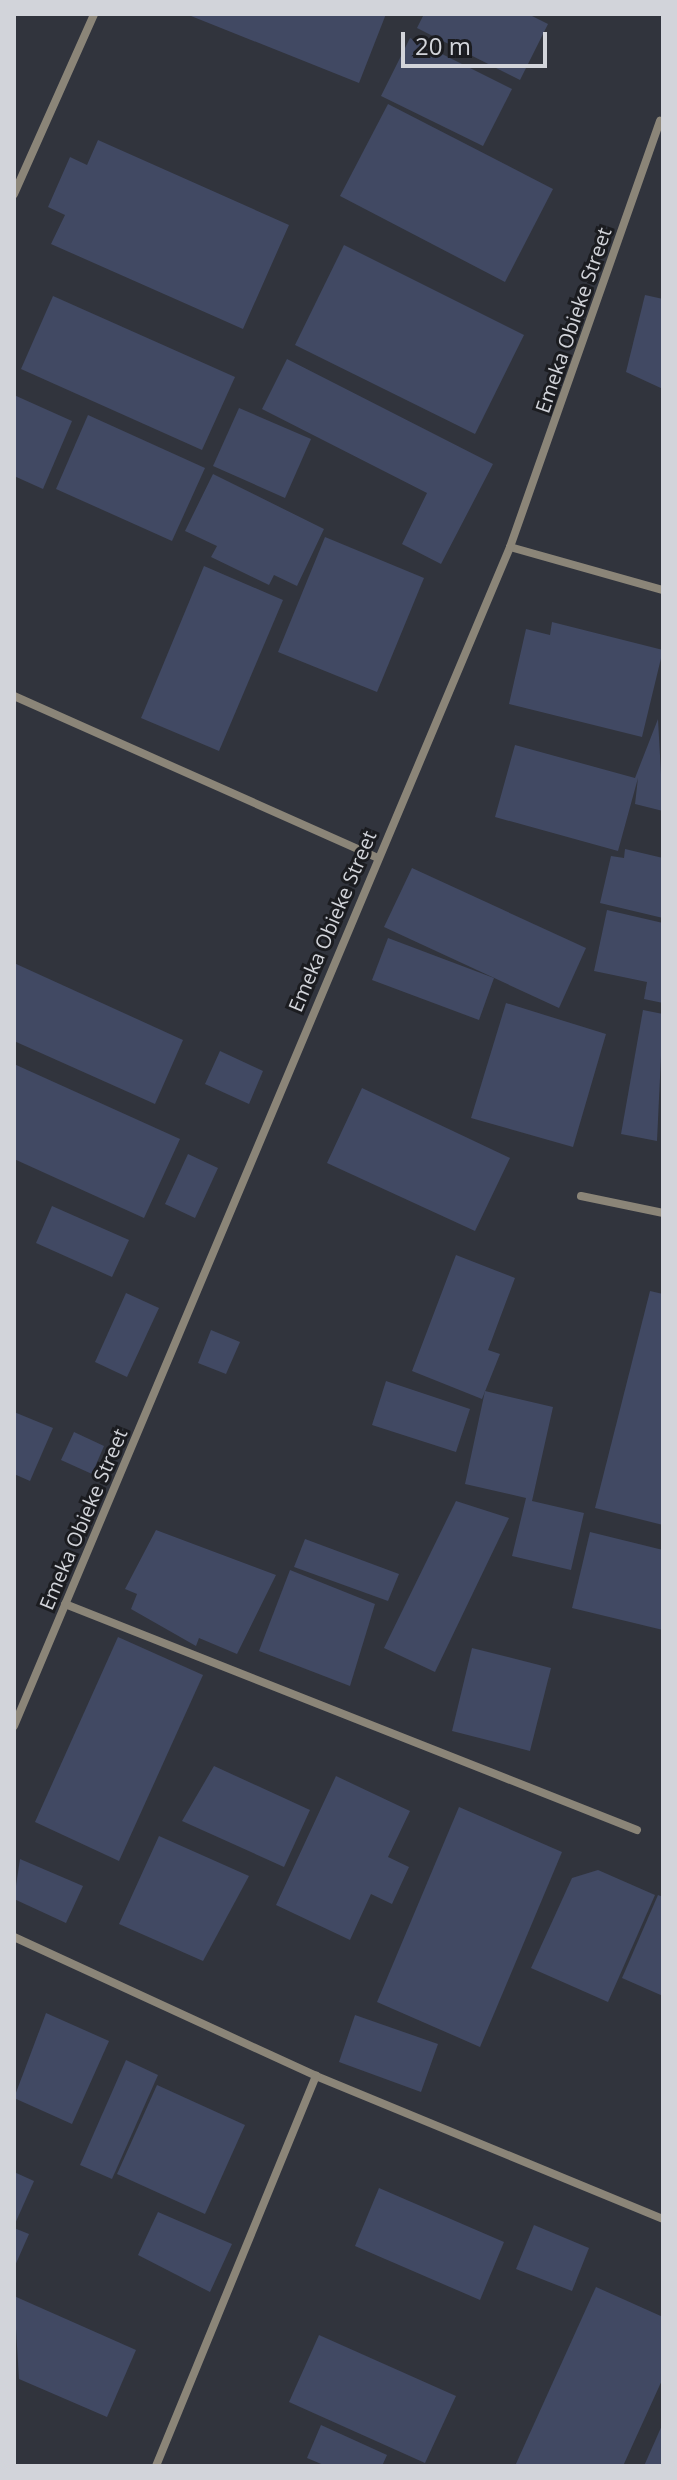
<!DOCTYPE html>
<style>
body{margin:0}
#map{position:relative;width:677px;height:2480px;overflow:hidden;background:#31343d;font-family:"Open Sans",sans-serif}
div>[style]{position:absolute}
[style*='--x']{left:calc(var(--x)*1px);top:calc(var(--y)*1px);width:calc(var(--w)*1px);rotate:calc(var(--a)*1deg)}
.building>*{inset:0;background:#414963}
.street>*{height:8px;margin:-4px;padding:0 4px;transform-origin:4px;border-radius:4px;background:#8b8578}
span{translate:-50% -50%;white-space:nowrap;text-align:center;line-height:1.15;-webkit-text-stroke:6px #1b1c20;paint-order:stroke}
.street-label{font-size:20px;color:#d2d4da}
.frame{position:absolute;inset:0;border:16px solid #d2d4da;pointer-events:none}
.scale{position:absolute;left:401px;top:32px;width:146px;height:36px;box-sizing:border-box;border:4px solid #d2d4da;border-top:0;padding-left:10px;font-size:24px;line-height:28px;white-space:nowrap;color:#d2d4da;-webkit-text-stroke:6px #1b1c20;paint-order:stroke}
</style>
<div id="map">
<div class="building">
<div style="clip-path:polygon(186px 14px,386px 14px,359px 83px)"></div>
<div style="clip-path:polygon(424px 14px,528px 14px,548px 24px,520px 80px,417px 28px)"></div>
<div style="clip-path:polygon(410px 38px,512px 89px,483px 146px,381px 96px)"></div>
<div style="clip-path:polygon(388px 104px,553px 189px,505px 282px,340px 196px)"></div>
<div style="clip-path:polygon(98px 140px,289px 225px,243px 329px,51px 244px,65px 215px,48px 207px,70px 157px,87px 165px)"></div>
<div style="clip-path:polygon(344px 245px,524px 335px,475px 434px,295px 345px)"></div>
<div style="clip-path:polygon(645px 295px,663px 299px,663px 389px,626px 372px)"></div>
<div style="clip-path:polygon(53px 296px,235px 377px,202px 450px,21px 369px)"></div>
<div style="clip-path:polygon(287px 359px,493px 464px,441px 564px,402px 544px,427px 493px,262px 409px)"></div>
<div style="clip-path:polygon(14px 395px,72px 421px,43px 489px,14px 476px)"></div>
<div style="clip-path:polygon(239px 408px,311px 439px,285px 498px,213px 466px)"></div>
<div style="clip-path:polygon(88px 415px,205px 468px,172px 541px,56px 489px)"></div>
<div style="clip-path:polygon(213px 474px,324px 529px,297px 586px,274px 575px,269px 585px,211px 557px,217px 546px,185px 531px)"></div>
<div style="clip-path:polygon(325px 537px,424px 578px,377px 692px,278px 652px)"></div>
<div style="clip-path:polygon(204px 566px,283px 600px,219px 751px,141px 718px)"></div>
<div style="clip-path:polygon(552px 622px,663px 650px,642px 737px,509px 704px,526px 629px,550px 635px)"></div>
<div style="clip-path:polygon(658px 719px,663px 811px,635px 804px,638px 778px,618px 851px,495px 817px,515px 745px,635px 778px)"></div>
<div style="clip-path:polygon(625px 849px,663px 858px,663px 918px,600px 903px,611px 856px,624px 858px)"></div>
<div style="clip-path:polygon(412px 868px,586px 948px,559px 1008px,384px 927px)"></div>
<div style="clip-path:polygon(607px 910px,663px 923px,663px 1003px,644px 999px,647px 982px,594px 971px)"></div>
<div style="clip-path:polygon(388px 938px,494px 978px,479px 1020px,372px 980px)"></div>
<div style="clip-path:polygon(14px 963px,183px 1040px,155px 1104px,14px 1041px)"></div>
<div style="clip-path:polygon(506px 1003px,606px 1034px,573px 1147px,471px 1118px)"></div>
<div style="clip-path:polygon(643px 1010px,663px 1014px,657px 1141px,621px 1134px)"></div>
<div style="clip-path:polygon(220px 1051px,263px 1071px,249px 1104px,205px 1084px)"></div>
<div style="clip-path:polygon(14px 1064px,180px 1139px,144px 1218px,14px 1159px)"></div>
<div style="clip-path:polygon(362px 1088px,510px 1158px,475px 1231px,327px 1163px)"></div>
<div style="clip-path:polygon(188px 1154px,218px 1168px,195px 1218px,165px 1204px)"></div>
<div style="clip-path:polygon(52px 1206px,129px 1240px,112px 1277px,36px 1243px)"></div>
<div style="clip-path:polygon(456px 1255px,515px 1278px,488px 1350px,500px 1354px,482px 1399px,412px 1371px)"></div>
<div style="clip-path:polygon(650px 1291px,663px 1294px,663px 1525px,595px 1508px)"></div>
<div style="clip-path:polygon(126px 1293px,159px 1308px,127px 1377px,95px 1362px)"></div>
<div style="clip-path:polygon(211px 1330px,240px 1342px,226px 1374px,198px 1363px)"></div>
<div style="clip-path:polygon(386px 1381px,470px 1409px,456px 1452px,372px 1425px)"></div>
<div style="clip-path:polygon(485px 1391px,553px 1407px,532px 1501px,584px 1513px,571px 1570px,512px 1556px,526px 1498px,465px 1484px)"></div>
<div style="clip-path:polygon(14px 1412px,53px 1428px,30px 1481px,14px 1474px)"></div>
<div style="clip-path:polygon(74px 1432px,104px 1446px,92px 1474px,61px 1460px)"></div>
<div style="clip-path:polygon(456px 1501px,509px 1518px,435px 1672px,384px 1648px)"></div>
<div style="clip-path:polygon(156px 1530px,276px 1575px,237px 1654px,199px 1638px,196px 1646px,131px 1609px,137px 1594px,125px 1589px)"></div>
<div style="clip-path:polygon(590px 1532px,663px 1550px,663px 1630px,572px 1608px)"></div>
<div style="clip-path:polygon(305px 1539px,399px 1574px,388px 1601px,294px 1567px)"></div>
<div style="clip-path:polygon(290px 1570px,375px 1604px,350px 1686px,259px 1651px)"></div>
<div style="clip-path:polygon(118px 1637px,203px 1675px,119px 1861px,35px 1822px)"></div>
<div style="clip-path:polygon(472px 1648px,551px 1668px,530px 1751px,452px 1731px)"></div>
<div style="clip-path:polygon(214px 1766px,310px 1810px,284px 1867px,182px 1821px)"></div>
<div style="clip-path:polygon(336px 1776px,410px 1811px,388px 1857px,409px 1867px,392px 1904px,371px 1894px,350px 1940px,276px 1905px)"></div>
<div style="clip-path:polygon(459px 1807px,562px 1852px,480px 2047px,377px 2002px)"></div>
<div style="clip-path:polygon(159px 1836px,249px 1876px,203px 1961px,119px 1924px)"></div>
<div style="clip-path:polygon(20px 1859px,83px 1886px,66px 1923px,14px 1899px)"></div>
<div style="clip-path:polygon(598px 1870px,655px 1895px,608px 2002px,531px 1968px,572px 1878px)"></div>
<div style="clip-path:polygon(658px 1895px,663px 1897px,663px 1996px,622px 1978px)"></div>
<div style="clip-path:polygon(46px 2013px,109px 2041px,72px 2124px,14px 2098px)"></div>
<div style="clip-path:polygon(355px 2015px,438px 2044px,421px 2092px,339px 2062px)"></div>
<div style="clip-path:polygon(126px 2060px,158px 2075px,112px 2179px,80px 2165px)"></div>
<div style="clip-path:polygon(157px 2085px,245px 2125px,205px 2214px,117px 2174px)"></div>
<div style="clip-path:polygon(14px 2172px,34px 2181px,14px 2226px)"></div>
<div style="clip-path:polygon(379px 2188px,504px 2242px,480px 2300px,355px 2246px)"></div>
<div style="clip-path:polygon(158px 2212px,232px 2244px,210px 2292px,138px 2255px)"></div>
<div style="clip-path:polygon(534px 2225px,589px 2248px,572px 2291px,516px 2269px)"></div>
<div style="clip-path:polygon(14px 2228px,29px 2234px,14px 2268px)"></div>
<div style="clip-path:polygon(596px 2287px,663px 2317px,663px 2378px,623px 2466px,515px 2466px)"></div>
<div style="clip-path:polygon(14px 2296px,136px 2350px,107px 2417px,19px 2379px)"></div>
<div style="clip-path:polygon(319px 2335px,456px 2396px,425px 2463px,289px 2402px)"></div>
<div style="clip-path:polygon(663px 2423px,663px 2466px,644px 2466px)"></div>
<div style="clip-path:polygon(321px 2425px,387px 2455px,382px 2466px,326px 2466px,307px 2458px)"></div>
</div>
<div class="street">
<div style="--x:14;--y:194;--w:197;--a:-66"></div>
<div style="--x:510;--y:547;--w:159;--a:15.7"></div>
<div style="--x:14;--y:696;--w:395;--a:24"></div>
<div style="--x:581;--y:1196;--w:84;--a:11.7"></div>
<div style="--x:65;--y:1604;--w:615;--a:21.56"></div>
<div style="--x:14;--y:1726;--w:1279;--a:-67.18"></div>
<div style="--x:510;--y:547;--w:452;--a:-70.6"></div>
<div style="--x:14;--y:1937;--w:332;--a:24.7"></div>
<div style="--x:316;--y:2076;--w:375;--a:22.4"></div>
<div style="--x:156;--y:2466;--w:422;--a:-67.7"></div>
</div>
<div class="street-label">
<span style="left:573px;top:320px;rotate:-71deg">Emeka Obieke Street</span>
<span style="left:332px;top:921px;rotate:-67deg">Emeka Obieke Street</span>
<span style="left:83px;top:1519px;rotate:-67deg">Emeka Obieke Street</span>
</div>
<div class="frame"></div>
<div class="scale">20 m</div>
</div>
